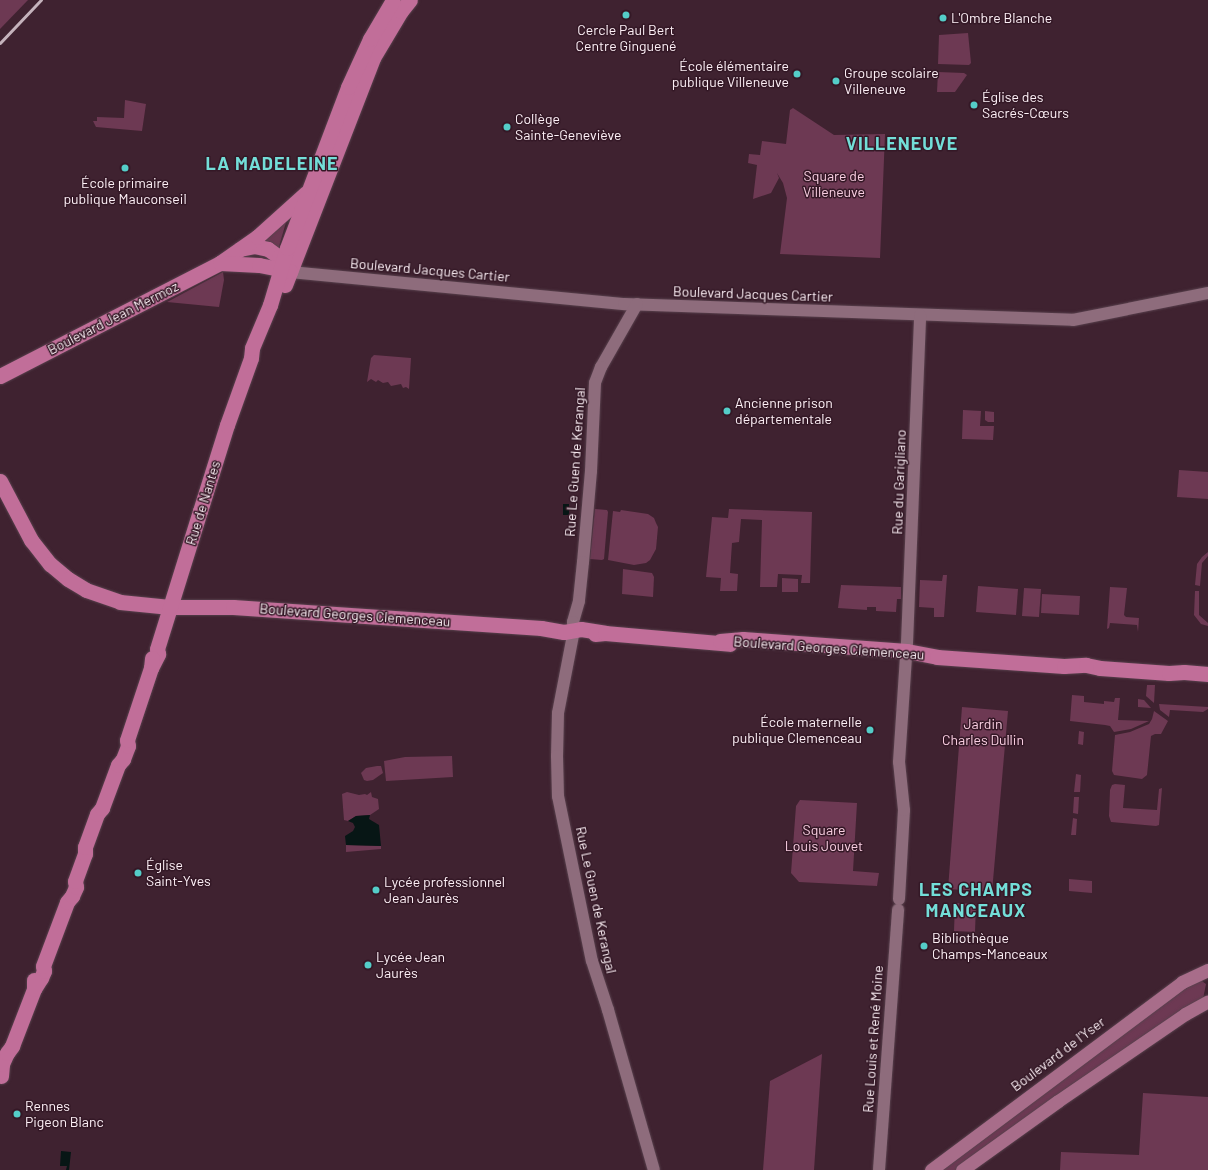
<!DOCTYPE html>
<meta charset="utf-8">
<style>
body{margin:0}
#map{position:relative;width:1208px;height:1170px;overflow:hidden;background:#3f2230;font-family:Barlow,sans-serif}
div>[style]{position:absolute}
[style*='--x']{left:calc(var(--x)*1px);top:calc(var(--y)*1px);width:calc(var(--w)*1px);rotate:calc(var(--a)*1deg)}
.green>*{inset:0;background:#6d3953}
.water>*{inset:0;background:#071615}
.roads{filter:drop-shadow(0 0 1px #58414d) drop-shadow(0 0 1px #58414d)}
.tertiary>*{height:12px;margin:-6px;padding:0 6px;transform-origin:6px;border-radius:6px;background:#8e6c7c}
.secondary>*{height:13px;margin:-6.5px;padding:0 6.5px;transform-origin:6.5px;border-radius:6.5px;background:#a86d8a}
.primary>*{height:15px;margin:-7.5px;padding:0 7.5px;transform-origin:7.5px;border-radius:7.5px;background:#c16e99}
.rail>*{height:2.5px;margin:-1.25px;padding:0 1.25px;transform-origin:1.25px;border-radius:1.25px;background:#c5b3bc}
.dots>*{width:11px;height:11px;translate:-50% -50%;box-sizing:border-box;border:2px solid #341826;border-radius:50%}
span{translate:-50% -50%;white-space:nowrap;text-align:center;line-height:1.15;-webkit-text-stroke:3px #341826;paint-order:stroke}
.poi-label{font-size:14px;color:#fdf0f6}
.left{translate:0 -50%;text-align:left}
.right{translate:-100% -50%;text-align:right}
.park-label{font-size:14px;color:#f9cee1}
.street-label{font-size:14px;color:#fdf0f6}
.district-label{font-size:18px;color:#73ded8;font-weight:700;letter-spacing:1px}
</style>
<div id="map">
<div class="green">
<div style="clip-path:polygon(0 0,28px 0,0 29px)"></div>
<div style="clip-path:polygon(968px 33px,971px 63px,969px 65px,938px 64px,939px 35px)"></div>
<div style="clip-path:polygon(938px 72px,964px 73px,967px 75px,955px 92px,937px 92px)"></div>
<div style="clip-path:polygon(125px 100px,146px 104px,142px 131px,96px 127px,93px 121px,97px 121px,97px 117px,124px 118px)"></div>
<div style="clip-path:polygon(793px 108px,834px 135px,885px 134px,880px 258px,780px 254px,787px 198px,783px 183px,777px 173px,779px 178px,771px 193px,753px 199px,757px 165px,748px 163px,749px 154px,760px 155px,762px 141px,786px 144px,790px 110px)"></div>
<div style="clip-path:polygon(289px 212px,276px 257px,241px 253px)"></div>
<div style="clip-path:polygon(223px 272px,224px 280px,219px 307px,167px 302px)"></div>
<div style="clip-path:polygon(374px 355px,411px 358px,409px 389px,406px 387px,403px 388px,401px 384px,391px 386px,388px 382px,383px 383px,378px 380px,376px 382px,371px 379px,367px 382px,371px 358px)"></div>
<div style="clip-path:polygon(963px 410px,981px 411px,980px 426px,994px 426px,993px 440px,962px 439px)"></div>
<div style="clip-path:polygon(985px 411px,994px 412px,994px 422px,988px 422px,985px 420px)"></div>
<div style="clip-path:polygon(1179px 470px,1208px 472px,1208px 499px,1177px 497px)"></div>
<div style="clip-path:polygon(595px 509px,607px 510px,608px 512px,604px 559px,602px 560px,590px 559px)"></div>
<div style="clip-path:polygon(729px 509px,812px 512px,810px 583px,801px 583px,802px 575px,778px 574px,777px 587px,760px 587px,762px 520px,741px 519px,739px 542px,732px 543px,730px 573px,738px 574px,737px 591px,720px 591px,721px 578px,706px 577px,712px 517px,728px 518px)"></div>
<div style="clip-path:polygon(621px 510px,648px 514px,654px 518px,656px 523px,658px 527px,656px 549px,650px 560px,646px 563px,634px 565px,608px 560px,613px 511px,620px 512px)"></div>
<div style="clip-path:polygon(1208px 552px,1208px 556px,1202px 563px,1200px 586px,1195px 585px,1197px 564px,1202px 557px)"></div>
<div style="clip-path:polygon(623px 569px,652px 573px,654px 577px,653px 597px,622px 594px)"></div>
<div style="clip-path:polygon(943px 575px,947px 575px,944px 617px,934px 617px,934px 608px,919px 607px,920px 580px,942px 581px)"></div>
<div style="clip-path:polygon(782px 578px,798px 579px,798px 592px,782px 592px)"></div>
<div style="clip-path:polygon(841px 585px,901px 587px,901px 599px,897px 599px,896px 612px,876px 611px,876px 607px,867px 607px,867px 610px,838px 608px)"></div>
<div style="clip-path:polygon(978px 586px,1018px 589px,1016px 615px,976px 612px)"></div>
<div style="clip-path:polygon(1110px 587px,1127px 588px,1124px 615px,1126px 617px,1139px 618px,1138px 632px,1137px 625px,1110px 623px,1109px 628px,1107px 629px)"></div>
<div style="clip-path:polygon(1024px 588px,1041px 589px,1039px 617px,1022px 616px)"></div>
<div style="clip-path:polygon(1195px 591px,1199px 591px,1199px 615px,1208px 623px,1208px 626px,1201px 624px,1194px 615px)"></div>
<div style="clip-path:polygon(1042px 594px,1080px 596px,1079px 615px,1041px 613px)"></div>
<div style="clip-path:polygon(1147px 685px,1155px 685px,1154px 703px,1146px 696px)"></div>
<div style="clip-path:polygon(1072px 695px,1084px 696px,1084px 702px,1104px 704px,1104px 701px,1114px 702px,1115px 698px,1120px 698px,1118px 720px,1149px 721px,1131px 729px,1114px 732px,1110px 726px,1105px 725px,1070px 721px)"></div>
<div style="clip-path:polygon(1138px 699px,1144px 700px,1151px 708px,1138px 707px)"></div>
<div style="clip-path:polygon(1159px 704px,1208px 707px,1208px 709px,1203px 712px,1170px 710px,1169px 717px,1160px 710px)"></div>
<div style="clip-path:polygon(962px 707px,1008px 711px,992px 892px,948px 889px)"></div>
<div style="clip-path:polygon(1154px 711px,1168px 721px,1161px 734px,1155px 734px,1151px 736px,1147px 775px,1142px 779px,1114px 775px,1112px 771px,1115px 735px,1130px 732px,1149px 724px,1152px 719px)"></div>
<div style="clip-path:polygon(1079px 731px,1084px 732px,1083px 745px,1078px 744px)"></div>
<div style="clip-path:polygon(452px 756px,453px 777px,386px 781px,384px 761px,405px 757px)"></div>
<div style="clip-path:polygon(377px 766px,381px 766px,383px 773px,373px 780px,367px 781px,364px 780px,361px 773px,366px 768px)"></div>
<div style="clip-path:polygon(1076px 774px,1081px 775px,1080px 792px,1074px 792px)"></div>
<div style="clip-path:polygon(1115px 784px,1125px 785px,1123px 808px,1157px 810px,1159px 789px,1162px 788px,1159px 825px,1156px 826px,1111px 822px,1109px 816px,1110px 790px,1112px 785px)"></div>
<div style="clip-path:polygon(347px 792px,359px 795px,365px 794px,367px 795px,371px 792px,372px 797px,378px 799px,379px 809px,370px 815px,356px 816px,348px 821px,344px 820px,342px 794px)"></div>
<div style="clip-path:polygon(1074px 797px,1079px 797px,1078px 814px,1073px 813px)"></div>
<div style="clip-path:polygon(800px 800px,857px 803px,853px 871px,879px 873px,877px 886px,799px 882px,791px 873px,796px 806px)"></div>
<div style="clip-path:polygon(1073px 818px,1077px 819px,1076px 835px,1071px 835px)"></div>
<div style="clip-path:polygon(346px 845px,381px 846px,381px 849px,346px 852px)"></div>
<div style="clip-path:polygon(1069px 879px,1092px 881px,1092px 893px,1069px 891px)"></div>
<div style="clip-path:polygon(955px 903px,976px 904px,975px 932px,954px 931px)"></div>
<div style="clip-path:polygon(1199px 979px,1206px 984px,1203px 999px,957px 1170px,938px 1170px,1185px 986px)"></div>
<div style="clip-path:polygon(822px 1054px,814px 1170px,763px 1170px,770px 1081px)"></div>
<div style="clip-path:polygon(1143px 1093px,1208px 1097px,1208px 1170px,1060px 1170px,1061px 1152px,1139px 1155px)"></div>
</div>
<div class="water">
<div style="clip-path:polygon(563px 504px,569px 504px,569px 515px,563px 515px)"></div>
<div style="clip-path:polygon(370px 815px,369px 819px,379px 825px,381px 846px,346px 845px,345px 836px,353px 831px,355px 827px,353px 823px,348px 821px,356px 816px)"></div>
<div style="clip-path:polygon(61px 1151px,71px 1152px,69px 1170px,66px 1170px,67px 1166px,60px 1166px)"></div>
</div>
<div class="roads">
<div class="tertiary">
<div style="--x:291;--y:272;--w:335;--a:5.5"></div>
<div style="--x:624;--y:304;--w:449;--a:2"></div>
<div style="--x:1073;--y:320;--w:138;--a:-11.3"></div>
<div style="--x:637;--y:304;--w:73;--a:119.7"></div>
<div style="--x:601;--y:367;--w:17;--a:111"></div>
<div style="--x:595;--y:383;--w:88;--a:92.6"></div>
<div style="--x:591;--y:471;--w:91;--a:95"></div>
<div style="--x:583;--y:562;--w:39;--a:96"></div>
<div style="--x:579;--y:601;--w:22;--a:106"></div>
<div style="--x:573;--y:622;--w:8;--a:83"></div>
<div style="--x:574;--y:630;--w:85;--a:100.9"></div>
<div style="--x:558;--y:713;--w:43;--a:91.3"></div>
<div style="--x:557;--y:756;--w:40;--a:88.6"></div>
<div style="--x:558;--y:796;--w:168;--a:78.4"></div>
<div style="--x:592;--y:961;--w:52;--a:71.9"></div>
<div style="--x:608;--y:1010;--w:166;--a:74"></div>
<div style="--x:899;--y:899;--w:89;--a:-86.8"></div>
<div style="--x:904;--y:810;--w:48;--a:-95.9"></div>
<div style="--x:899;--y:762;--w:119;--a:-86.2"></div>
<div style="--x:907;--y:643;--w:328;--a:-87.7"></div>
<div style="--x:879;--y:1170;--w:261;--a:-85.8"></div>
</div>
<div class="secondary">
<div style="--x:931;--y:1170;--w:314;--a:-36.8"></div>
<div style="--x:1182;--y:982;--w:29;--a:-25"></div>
<div style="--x:962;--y:1170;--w:118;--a:-35.7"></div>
<div style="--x:1058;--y:1101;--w:154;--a:-34.4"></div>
<div style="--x:1185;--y:1014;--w:26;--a:-29"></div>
</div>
<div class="primary">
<div style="--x:240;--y:249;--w:14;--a:-12"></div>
<div style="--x:254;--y:246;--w:14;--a:12"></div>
<div style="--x:268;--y:249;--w:14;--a:36"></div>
<div style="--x:279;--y:257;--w:13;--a:51"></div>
<div style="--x:220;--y:263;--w:45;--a:-35.1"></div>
<div style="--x:257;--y:237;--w:66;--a:-41.9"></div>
<div style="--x:285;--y:285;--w:243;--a:-68.8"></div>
<div style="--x:373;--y:58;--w:55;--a:-59.2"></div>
<div style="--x:401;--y:11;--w:14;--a:-51"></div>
<div style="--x:0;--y:376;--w:247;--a:-27.2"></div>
<div style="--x:220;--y:263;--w:39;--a:3"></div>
<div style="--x:259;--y:265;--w:32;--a:11"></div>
<div style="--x:0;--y:481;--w:67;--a:62.3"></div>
<div style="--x:31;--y:540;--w:31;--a:52"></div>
<div style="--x:50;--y:564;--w:23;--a:40"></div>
<div style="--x:68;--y:579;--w:21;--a:31"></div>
<div style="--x:86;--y:590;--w:36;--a:19"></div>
<div style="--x:120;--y:602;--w:50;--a:5.7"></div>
<div style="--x:170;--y:607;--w:63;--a:0"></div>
<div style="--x:233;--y:607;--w:309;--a:3.9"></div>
<div style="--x:541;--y:628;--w:23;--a:10"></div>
<div style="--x:564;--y:632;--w:17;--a:-10"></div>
<div style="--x:581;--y:629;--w:24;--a:9"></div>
<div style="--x:595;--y:634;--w:10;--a:-6"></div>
<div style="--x:605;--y:633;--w:125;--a:5"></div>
<div style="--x:720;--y:641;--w:23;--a:-5"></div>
<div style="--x:743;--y:639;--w:164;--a:4.2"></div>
<div style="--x:907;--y:651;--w:31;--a:11"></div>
<div style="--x:937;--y:657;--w:127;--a:4.1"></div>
<div style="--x:1064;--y:666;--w:22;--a:-3"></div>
<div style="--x:1086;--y:665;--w:14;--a:12"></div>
<div style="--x:1100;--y:668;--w:69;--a:4.1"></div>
<div style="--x:1169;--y:673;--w:15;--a:-4"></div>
<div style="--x:1184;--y:672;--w:24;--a:5"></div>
<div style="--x:151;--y:668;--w:16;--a:-63"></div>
<div style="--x:158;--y:654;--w:5;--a:-101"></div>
<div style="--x:157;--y:649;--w:145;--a:-72.7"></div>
<div style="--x:200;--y:511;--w:90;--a:-72.6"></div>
<div style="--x:227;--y:425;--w:71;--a:-70.3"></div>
<div style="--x:251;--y:358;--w:10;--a:-84"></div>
<div style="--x:252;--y:348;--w:47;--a:-67.3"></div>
<div style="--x:270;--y:305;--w:59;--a:-73.4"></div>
<div style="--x:287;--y:248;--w:172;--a:-69.2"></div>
<div style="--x:348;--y:87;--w:53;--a:-65.4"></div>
<div style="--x:370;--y:39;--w:45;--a:-59.5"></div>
<div style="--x:34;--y:989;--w:13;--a:-58"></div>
<div style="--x:41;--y:978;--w:8;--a:-67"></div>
<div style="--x:44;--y:971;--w:5;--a:-101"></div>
<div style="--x:43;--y:966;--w:68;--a:-69.4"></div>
<div style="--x:67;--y:902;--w:8;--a:-50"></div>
<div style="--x:72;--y:896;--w:10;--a:-66"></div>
<div style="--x:76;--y:887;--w:6;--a:-99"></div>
<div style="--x:75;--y:881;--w:29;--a:-70"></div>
<div style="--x:85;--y:854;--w:7;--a:-90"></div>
<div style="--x:85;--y:847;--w:35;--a:-70"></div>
<div style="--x:97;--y:814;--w:8;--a:-50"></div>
<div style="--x:102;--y:808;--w:46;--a:-69.6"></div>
<div style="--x:118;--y:765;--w:8;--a:-50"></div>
<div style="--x:123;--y:759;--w:14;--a:-69"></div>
<div style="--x:128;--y:746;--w:6;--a:-99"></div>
<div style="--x:127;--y:740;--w:76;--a:-71.6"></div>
<div style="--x:151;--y:668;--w:10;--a:-84"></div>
<div style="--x:1;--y:1076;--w:12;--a:-85"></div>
<div style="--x:2;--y:1064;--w:12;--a:-66"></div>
<div style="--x:7;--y:1053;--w:9;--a:-54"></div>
<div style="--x:12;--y:1046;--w:61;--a:-68.9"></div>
<div style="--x:34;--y:989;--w:9;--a:-90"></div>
</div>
</div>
<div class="rail">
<div style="--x:0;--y:43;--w:59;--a:-46.4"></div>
</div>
<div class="dots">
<div style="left:626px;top:15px;background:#54cdc8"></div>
<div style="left:943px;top:18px;background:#54cdc8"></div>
<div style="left:797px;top:74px;background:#54cdc8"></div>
<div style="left:836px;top:81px;background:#54cdc8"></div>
<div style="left:974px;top:105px;background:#54cdc8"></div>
<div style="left:507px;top:127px;background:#54cdc8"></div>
<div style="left:125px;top:168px;background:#54cdc8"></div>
<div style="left:727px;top:411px;background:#54cdc8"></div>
<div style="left:870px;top:730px;background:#54cdc8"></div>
<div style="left:138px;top:873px;background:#54cdc8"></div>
<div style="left:376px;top:890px;background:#54cdc8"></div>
<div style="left:924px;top:946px;background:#54cdc8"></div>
<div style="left:368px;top:965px;background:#54cdc8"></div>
<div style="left:17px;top:1114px;background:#54cdc8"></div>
</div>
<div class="poi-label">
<span class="left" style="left:951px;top:18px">L'Ombre Blanche</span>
<span style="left:626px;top:38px">Cercle Paul Bert<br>Centre Ginguené</span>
<span class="right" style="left:789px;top:74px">École élémentaire<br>publique Villeneuve</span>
<span class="left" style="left:844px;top:81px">Groupe scolaire<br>Villeneuve</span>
<span class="left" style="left:982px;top:105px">Église des<br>Sacrés-Cœurs</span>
<span class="left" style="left:515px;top:127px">Collège<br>Sainte-Geneviève</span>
<span style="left:125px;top:191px">École primaire<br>publique Mauconseil</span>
<span class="left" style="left:735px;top:411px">Ancienne prison<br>départementale</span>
<span class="right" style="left:862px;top:730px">École maternelle<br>publique Clemenceau</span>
<span class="left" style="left:146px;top:873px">Église<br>Saint-Yves</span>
<span class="left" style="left:384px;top:890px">Lycée professionnel<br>Jean Jaurès</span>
<span class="left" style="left:932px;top:946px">Bibliothèque<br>Champs-Manceaux</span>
<span class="left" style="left:376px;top:965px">Lycée Jean<br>Jaurès</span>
<span class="left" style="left:25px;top:1114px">Rennes<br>Pigeon Blanc</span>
</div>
<div class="park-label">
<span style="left:834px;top:184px">Square de<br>Villeneuve</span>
<span style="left:983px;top:732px">Jardin<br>Charles Dullin</span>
<span style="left:824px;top:838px">Square<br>Louis Jouvet</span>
</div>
<div class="street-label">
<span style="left:430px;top:270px;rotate:5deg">Boulevard Jacques Cartier</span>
<span style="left:753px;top:294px;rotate:2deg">Boulevard Jacques Cartier</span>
<span style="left:113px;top:318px;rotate:-27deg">Boulevard Jean Mermoz</span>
<span style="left:575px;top:462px;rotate:-86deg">Rue Le Guen de Kerangal</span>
<span style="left:899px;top:482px;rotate:-88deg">Rue du Garigliano</span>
<span style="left:203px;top:503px;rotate:-73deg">Rue de Nantes</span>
<span style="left:355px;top:615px;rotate:4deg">Boulevard Georges Clemenceau</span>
<span style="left:829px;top:648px;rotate:4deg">Boulevard Georges Clemenceau</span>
<span style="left:596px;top:900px;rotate:78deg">Rue Le Guen de Kerangal</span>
<span style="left:873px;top:1039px;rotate:-86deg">Rue Louis et René Moine</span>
<span style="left:1058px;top:1054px;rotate:-37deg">Boulevard de l'Yser</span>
</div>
<div class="district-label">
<span style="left:902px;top:143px">VILLENEUVE</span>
<span style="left:272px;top:163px">LA MADELEINE</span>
<span style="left:976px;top:900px">LES CHAMPS<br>MANCEAUX</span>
</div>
</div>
